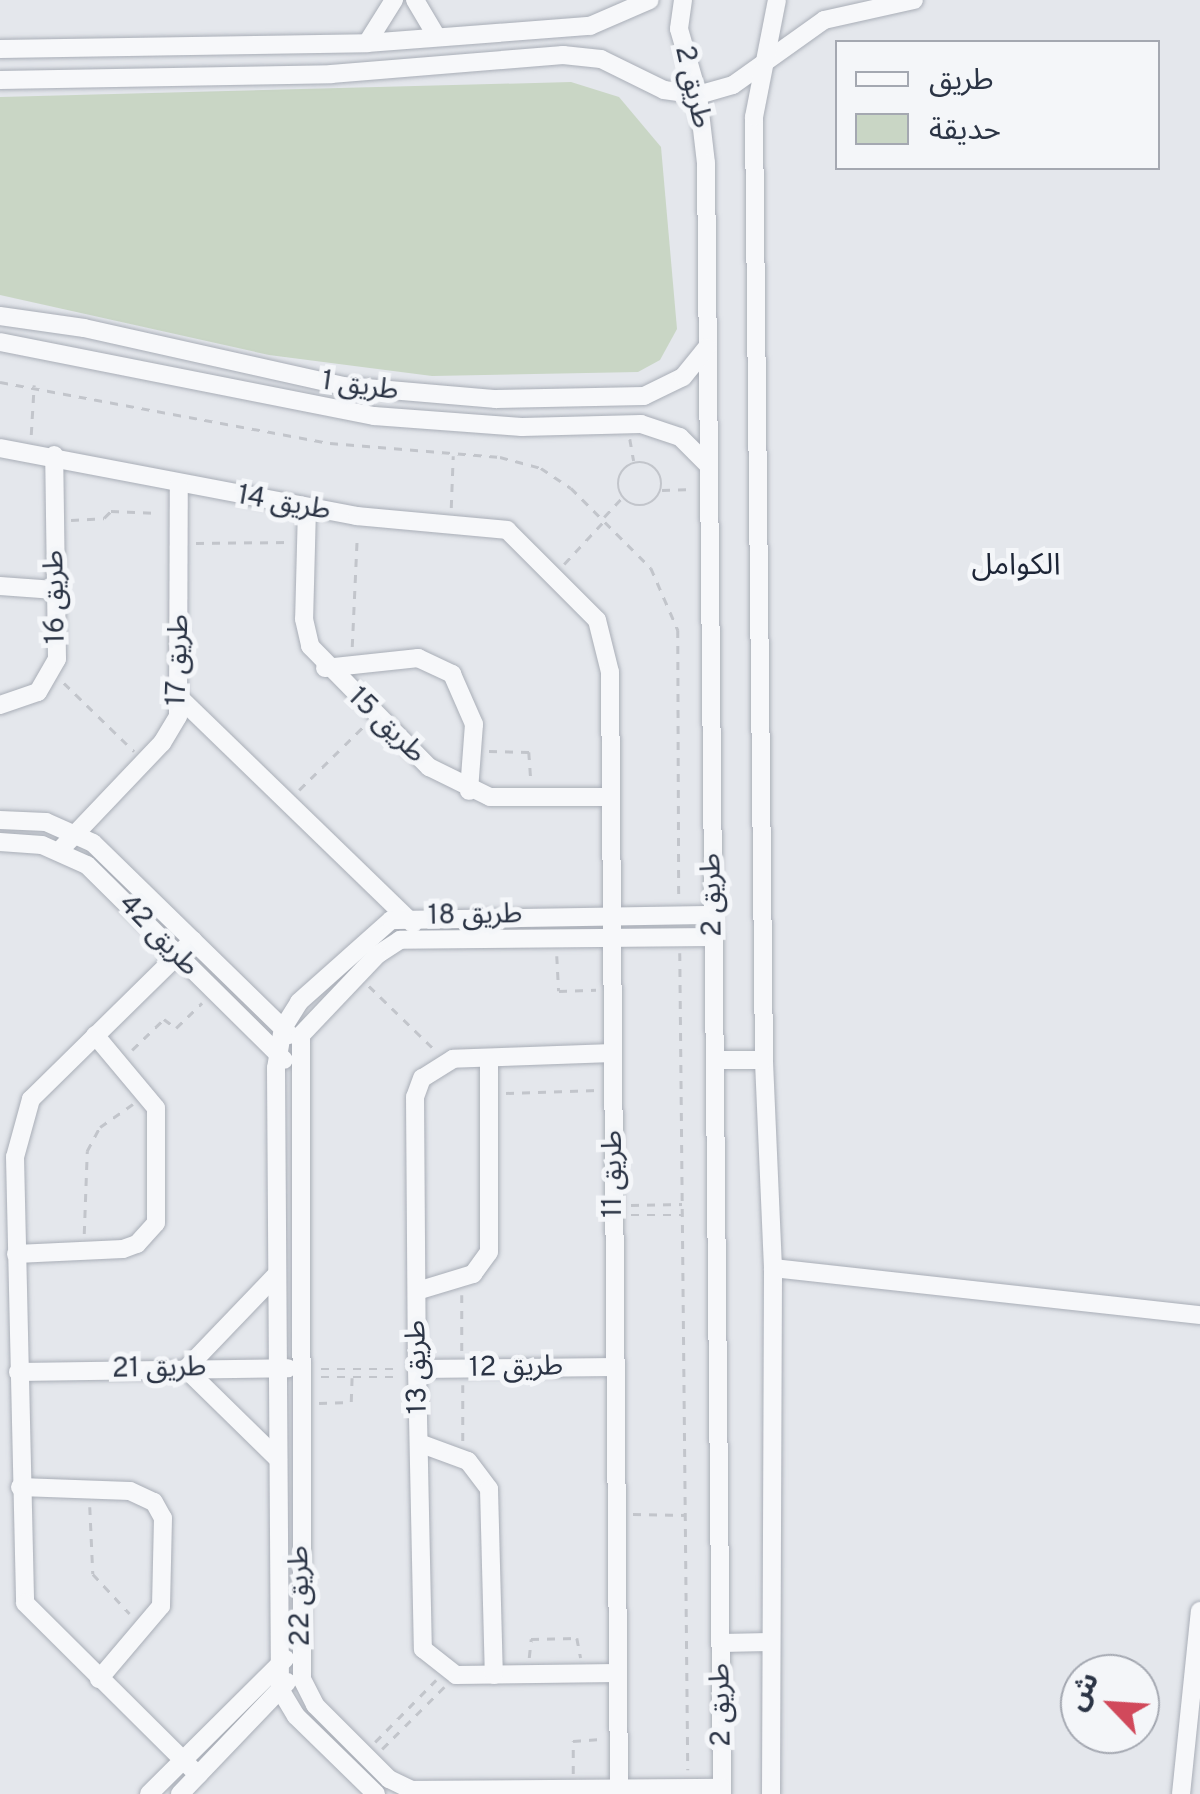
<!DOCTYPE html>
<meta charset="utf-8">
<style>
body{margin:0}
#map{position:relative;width:1200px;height:1794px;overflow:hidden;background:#e4e7ec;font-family:Overpass,"Noto Sans Arabic",sans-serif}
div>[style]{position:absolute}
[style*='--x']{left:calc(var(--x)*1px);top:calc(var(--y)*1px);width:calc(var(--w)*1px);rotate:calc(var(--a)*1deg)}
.green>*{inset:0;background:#c9d6c5}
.path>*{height:2.5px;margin-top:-1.25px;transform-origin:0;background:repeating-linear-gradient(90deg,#c2c5cb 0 8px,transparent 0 16px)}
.path>.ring{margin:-1.25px;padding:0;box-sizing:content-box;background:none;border:2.5px solid #c2c5cb;border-radius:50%}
.roads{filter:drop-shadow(0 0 2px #a9aeb7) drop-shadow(0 0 2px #a9aeb7)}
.street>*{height:18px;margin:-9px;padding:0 9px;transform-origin:9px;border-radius:9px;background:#f7f8fa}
span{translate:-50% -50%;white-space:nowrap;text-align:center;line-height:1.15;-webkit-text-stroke:10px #f4f6f9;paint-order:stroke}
.street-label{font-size:28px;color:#2b3445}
.neighbourhood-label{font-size:30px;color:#1d2536}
.legend{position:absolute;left:835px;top:40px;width:325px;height:130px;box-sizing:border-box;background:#f4f6f9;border:2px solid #a4a8b1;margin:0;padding:12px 18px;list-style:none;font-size:30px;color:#2b3445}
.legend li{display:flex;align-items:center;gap:20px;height:50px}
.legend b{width:50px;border:2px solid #a4a8b1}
.north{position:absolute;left:1060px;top:1654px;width:100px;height:100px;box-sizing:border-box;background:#f4f6f9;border:2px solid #a4a8b1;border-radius:50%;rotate:295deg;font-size:28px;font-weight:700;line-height:40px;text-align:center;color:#2b3445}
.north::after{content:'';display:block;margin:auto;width:35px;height:45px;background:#d1495b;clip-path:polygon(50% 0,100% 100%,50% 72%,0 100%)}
</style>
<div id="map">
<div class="green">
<div style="clip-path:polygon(571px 82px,619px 97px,661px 147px,677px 329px,660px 360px,638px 372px,432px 376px,269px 355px,0 295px,0 97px)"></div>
</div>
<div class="path">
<div style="--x:0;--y:382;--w:336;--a:10.5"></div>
<div style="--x:330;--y:443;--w:171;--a:4.7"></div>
<div style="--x:500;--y:457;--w:42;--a:15"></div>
<div style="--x:541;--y:468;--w:36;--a:34"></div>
<div style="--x:571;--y:488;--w:113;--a:45"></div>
<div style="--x:651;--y:568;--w:68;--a:66.5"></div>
<div style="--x:678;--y:630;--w:267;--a:89.8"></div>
<div style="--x:31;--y:435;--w:50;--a:-86.6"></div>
<div style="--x:630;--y:439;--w:22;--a:80"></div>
<div class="ring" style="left:618px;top:462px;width:41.5px;height:41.5px"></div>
<div style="--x:662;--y:490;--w:32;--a:-2"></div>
<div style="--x:451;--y:508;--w:52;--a:-87.8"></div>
<div style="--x:604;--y:517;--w:26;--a:-47"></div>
<div style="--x:71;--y:520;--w:33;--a:-3"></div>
<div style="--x:104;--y:518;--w:10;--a:-45"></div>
<div style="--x:111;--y:511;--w:48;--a:2.4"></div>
<div style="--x:196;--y:543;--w:92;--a:-0.6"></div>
<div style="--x:564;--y:564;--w:60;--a:-47"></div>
<div style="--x:352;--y:647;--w:112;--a:-87.4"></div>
<div style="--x:64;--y:683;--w:98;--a:44.2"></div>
<div style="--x:489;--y:751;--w:40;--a:1.4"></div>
<div style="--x:529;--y:752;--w:26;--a:86"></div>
<div style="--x:299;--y:790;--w:93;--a:-44.6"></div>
<div style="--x:680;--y:953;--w:817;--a:89.44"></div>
<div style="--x:557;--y:956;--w:35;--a:87"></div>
<div style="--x:559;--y:991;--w:37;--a:-2"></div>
<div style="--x:369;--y:986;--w:92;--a:44.1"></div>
<div style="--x:132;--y:1050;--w:45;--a:-44.1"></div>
<div style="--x:164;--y:1019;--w:15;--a:37"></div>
<div style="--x:176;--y:1028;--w:36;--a:-44"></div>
<div style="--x:506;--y:1093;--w:92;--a:-1.9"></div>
<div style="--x:631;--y:1205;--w:51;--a:-1.1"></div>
<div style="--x:631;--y:1215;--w:51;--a:0"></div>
<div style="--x:84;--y:1234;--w:83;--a:-87.9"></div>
<div style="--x:87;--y:1151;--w:27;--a:-62"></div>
<div style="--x:100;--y:1127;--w:40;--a:-34.9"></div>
<div style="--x:462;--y:1295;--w:57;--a:90"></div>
<div style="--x:321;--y:1369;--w:77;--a:0"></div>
<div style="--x:321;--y:1377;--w:77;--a:0"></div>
<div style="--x:463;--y:1385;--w:57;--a:90"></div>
<div style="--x:319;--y:1403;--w:32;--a:-2"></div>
<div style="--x:351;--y:1402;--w:24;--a:-88"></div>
<div style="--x:90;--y:1507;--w:67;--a:87.4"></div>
<div style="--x:93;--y:1574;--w:54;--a:47.2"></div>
<div style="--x:633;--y:1514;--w:52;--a:1.1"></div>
<div style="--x:529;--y:1658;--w:19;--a:-84"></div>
<div style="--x:531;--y:1639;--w:46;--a:-1.2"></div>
<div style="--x:577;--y:1638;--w:20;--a:79"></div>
<div style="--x:375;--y:1742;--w:87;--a:-45.5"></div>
<div style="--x:382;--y:1749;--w:88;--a:-45"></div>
<div style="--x:573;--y:1774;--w:33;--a:-90"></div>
<div style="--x:573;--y:1741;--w:28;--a:-4"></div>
</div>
<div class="roads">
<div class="street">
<div style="--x:415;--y:0;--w:43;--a:59.3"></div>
<div style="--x:683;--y:0;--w:29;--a:98"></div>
<div style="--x:679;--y:29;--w:69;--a:73.9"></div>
<div style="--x:698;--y:95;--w:68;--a:83.3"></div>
<div style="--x:706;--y:163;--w:1631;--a:89.44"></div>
<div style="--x:367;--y:43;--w:51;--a:-57.9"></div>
<div style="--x:0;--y:49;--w:367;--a:-0.9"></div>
<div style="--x:367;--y:43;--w:224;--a:-4.4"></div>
<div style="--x:590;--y:26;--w:65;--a:-23.4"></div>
<div style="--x:0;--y:80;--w:331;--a:-1"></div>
<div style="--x:331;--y:74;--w:233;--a:-4.7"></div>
<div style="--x:563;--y:55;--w:38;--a:6"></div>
<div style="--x:601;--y:59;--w:70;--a:26.2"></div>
<div style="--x:664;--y:90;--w:34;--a:8"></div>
<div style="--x:698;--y:95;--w:36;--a:-16"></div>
<div style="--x:733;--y:85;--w:112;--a:-35.5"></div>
<div style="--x:824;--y:20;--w:92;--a:-12.5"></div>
<div style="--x:0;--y:316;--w:85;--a:8.1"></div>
<div style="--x:84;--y:328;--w:265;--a:12.6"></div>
<div style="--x:343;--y:386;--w:154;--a:4.9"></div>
<div style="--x:496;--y:399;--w:148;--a:-1.2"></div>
<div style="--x:644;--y:396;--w:43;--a:-26"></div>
<div style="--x:683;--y:377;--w:38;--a:-51"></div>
<div style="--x:0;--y:342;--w:381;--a:11.2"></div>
<div style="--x:374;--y:416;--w:148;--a:4.3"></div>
<div style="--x:522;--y:427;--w:119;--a:-1.4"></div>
<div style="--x:641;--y:424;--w:41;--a:18.4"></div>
<div style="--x:680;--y:437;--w:41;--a:45"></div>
<div style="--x:0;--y:448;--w:363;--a:10.8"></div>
<div style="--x:357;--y:516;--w:151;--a:5.3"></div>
<div style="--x:507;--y:530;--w:127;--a:45"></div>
<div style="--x:597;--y:620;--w:54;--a:76"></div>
<div style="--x:610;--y:672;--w:1122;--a:89.54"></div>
<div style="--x:307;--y:508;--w:111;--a:91.5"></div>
<div style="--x:304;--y:619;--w:28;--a:77"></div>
<div style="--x:310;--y:646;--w:170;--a:45.5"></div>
<div style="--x:429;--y:767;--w:68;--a:26.2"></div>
<div style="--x:490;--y:797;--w:120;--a:0"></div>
<div style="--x:0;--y:586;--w:55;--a:4.2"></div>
<div style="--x:325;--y:668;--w:94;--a:-6.1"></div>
<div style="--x:418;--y:658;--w:38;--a:25"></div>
<div style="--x:452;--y:674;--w:55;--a:66.3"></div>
<div style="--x:474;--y:724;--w:67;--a:94.3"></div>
<div style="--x:181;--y:699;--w:323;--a:44.1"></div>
<div style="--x:0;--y:705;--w:40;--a:-18.9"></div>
<div style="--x:38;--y:692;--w:38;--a:-60"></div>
<div style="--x:57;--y:659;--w:204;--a:-90.8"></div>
<div style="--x:0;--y:820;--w:46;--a:2.5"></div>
<div style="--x:46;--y:822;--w:51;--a:24.1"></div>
<div style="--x:93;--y:843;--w:275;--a:44.3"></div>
<div style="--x:0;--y:842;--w:42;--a:4.1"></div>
<div style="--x:42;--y:845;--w:49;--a:24"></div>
<div style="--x:87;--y:865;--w:277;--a:44.7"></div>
<div style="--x:60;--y:850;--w:148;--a:-46.4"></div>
<div style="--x:162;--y:743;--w:31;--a:-59"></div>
<div style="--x:178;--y:716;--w:232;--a:-89.8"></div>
<div style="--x:714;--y:937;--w:314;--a:179.5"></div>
<div style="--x:400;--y:940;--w:27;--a:147"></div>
<div style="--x:377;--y:955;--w:110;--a:133.5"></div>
<div style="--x:301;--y:1035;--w:644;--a:89.91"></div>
<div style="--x:302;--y:1679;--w:29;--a:63"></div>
<div style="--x:315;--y:1705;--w:105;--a:45"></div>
<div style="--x:389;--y:1779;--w:25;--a:26"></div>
<div style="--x:412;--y:1790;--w:310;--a:-0.4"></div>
<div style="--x:193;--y:940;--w:227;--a:135.5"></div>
<div style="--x:31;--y:1099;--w:60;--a:105.4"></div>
<div style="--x:15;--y:1157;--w:446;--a:88.7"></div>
<div style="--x:25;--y:1603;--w:244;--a:44.8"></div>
<div style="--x:613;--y:1053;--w:160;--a:177.9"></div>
<div style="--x:453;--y:1059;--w:36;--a:148"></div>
<div style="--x:422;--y:1078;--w:20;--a:110"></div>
<div style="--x:415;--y:1097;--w:272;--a:89.6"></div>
<div style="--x:417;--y:1369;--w:280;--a:88.8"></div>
<div style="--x:423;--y:1649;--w:42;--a:38.2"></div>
<div style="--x:456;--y:1675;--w:162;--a:-0.7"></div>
<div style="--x:715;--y:1060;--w:49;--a:0"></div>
<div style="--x:16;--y:1254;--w:107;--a:-2.7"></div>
<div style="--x:123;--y:1249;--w:15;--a:-20"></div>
<div style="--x:137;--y:1244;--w:28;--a:-48"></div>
<div style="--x:156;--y:1223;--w:115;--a:-90"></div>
<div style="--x:156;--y:1108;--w:95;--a:-129.9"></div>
<div style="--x:773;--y:1268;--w:430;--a:6.3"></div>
<div style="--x:277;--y:1274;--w:132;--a:133.8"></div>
<div style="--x:186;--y:1369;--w:129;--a:44.4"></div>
<div style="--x:417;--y:1291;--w:59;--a:-16.9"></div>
<div style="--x:473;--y:1274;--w:27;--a:-54"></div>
<div style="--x:489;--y:1252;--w:194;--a:-90"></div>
<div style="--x:417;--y:1369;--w:199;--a:-0.6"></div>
<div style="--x:18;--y:1372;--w:270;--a:-0.8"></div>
<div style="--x:419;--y:1443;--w:52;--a:20.2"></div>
<div style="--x:468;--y:1461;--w:35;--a:53"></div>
<div style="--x:489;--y:1489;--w:186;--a:88.5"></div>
<div style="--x:20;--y:1487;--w:110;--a:2.1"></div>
<div style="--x:130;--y:1491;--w:26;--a:25"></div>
<div style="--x:154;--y:1502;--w:18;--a:61"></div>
<div style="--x:163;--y:1518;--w:88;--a:91.3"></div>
<div style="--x:161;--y:1606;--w:96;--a:130.3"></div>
<div style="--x:721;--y:1643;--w:49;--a:-1.2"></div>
<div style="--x:149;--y:1794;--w:192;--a:-44.8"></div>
<div style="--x:180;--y:1794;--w:155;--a:-46.3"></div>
<div style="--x:376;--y:1794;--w:112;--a:-135.7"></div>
<div style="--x:296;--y:1716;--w:31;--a:-121"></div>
<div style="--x:280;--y:1689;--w:621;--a:-90.37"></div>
<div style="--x:276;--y:1068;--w:41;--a:-80.1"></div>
<div style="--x:283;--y:1028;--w:31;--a:-58"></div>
<div style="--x:299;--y:1002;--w:123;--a:-41.7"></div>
<div style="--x:391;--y:920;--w:322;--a:-0.9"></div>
<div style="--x:771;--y:1794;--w:526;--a:-89.78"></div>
<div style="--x:773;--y:1268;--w:208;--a:-92.5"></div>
<div style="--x:764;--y:1060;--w:943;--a:-90.61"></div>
<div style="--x:754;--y:117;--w:119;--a:-78.9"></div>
<div style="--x:1181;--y:1794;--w:184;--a:-84.1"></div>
</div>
</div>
<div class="street-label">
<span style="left:692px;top:87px;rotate:77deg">طريق 2</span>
<span style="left:360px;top:387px;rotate:8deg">طريق 1</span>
<span style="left:284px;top:504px;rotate:10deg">طريق 14</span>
<span style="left:56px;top:597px;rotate:-91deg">طريق 16</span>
<span style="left:179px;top:660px;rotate:-88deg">طريق 17</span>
<span style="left:386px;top:726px;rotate:44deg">طريق 15</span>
<span style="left:713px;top:895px;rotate:-91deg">طريق 2</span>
<span style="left:475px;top:916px;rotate:-1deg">طريق 18</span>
<span style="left:158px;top:936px;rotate:46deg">طريق 42</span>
<span style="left:614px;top:1174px;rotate:-90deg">طريق 11</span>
<span style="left:418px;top:1367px;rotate:-91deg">طريق 13</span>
<span style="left:516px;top:1368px;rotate:-1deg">طريق 12</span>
<span style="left:159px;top:1369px;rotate:-1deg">طريق 21</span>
<span style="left:301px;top:1596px;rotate:-91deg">طريق 22</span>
<span style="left:722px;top:1705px;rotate:-91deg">طريق 2</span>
</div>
<div class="neighbourhood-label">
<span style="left:1016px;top:567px">الكوامل</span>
</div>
<ul class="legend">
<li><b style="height:12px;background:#f7f8fa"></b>طريق</li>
<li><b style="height:28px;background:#c9d6c5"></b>حديقة</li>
</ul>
<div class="north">ش</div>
</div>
